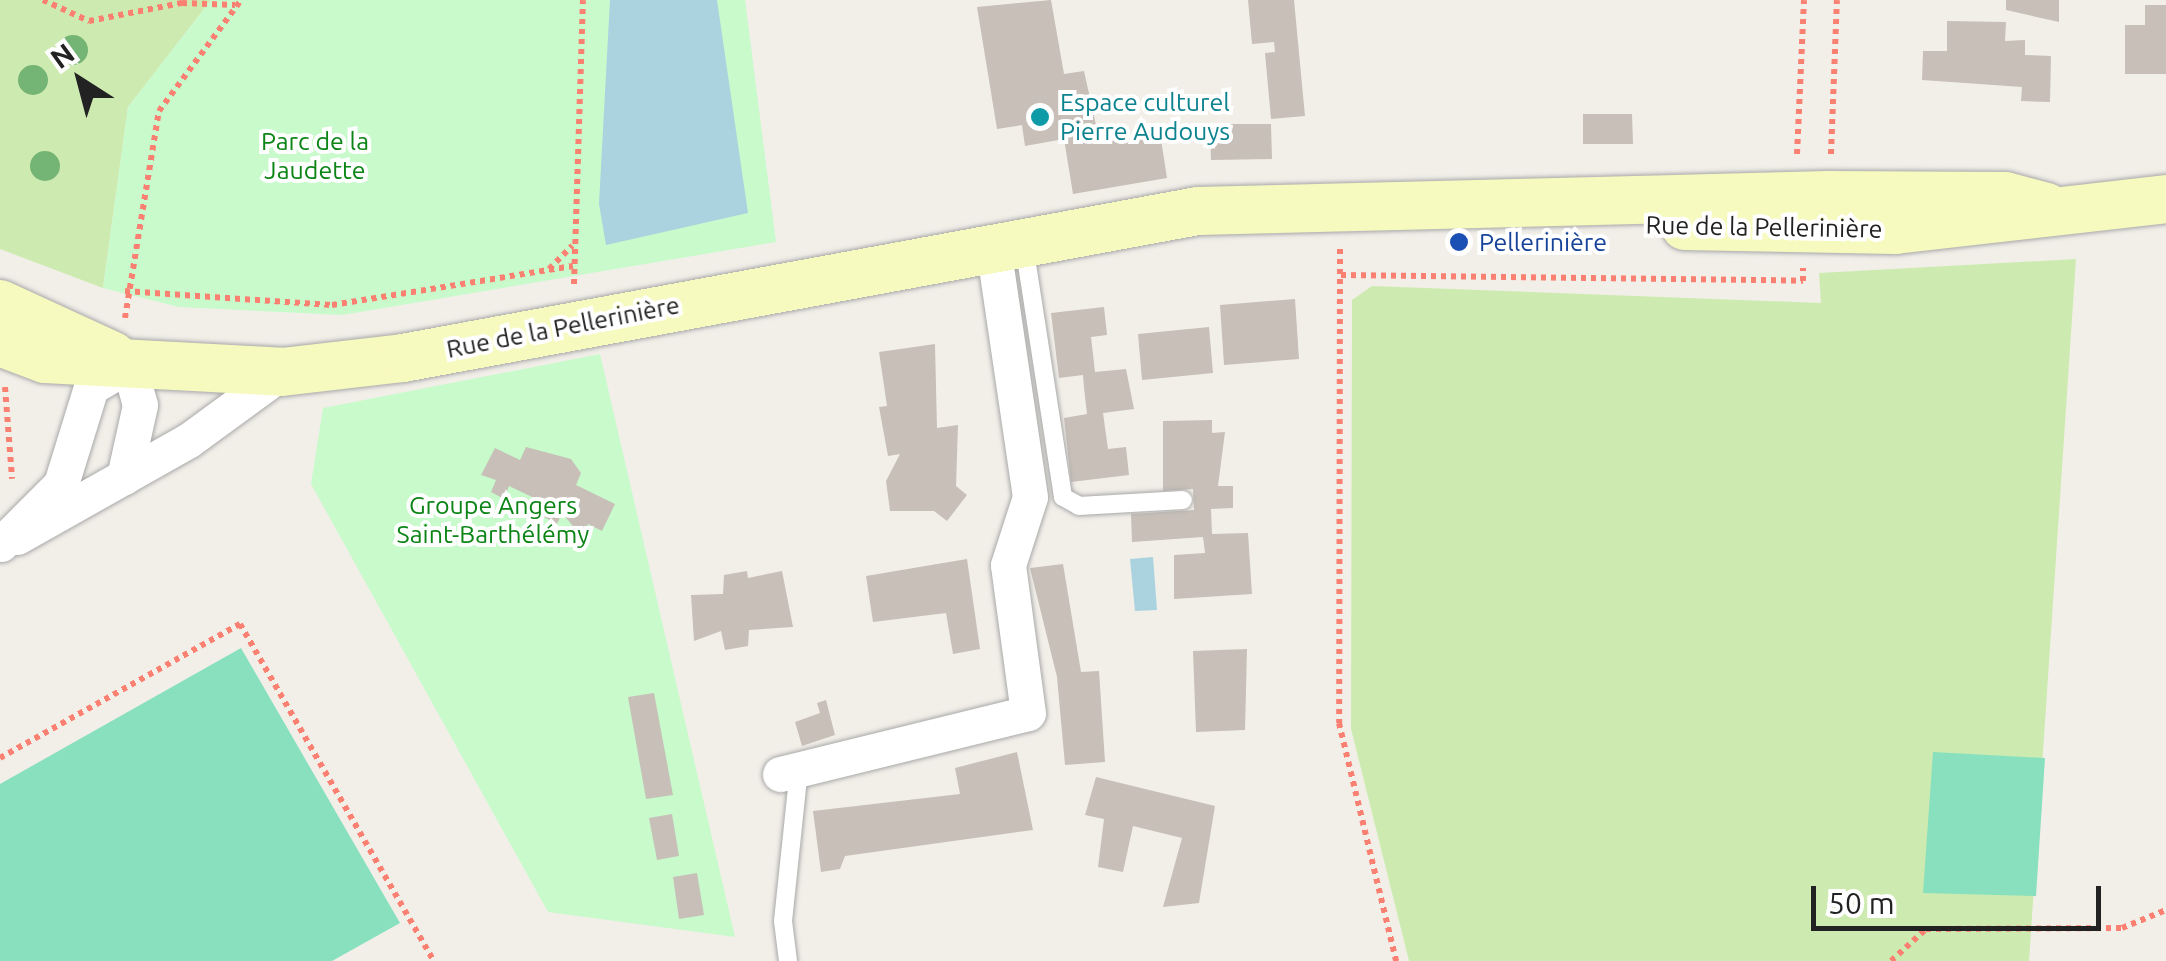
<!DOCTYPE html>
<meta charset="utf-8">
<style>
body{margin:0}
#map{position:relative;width:2166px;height:961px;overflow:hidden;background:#f2efe9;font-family:Ubuntu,sans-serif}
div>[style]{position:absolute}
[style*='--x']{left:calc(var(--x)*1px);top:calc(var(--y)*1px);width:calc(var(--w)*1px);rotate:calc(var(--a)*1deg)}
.grass>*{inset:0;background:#cdebb0}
.park>*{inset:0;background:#c8facc}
.pitch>*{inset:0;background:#88e0be}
.water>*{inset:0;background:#aad3df}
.building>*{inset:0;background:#c7bfb8}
.path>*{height:6px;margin-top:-3px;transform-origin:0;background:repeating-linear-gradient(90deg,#fa8072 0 5px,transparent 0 10px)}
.roads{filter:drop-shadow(0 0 2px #a9a9a9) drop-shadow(0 0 2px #a9a9a9)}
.lane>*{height:18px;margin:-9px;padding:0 9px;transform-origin:9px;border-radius:9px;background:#fff}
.street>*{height:35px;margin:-17.5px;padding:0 17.5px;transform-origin:17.5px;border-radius:17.5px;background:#fff}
.secondary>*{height:48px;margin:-24px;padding:0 24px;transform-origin:24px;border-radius:24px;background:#f7fabf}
.trees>*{width:30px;height:30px;margin:-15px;border-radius:50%;background:#74b475}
.dots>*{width:28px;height:28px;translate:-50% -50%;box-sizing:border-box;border:5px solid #fff;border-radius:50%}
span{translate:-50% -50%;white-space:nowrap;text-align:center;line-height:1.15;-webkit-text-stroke:8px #fff;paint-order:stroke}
.culture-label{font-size:25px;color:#0d838f}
.left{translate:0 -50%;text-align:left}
.park-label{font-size:25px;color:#0c8416}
.street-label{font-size:25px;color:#222}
.transit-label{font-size:25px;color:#164399}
.north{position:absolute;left:30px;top:30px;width:100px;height:100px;-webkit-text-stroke:8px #fff;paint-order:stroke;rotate:324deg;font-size:28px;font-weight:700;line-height:40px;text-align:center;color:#222}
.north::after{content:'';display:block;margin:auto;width:35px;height:45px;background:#222;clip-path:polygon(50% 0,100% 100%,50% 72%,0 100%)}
.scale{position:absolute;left:1811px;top:886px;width:290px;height:45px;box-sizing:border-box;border:5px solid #222;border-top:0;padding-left:12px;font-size:30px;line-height:35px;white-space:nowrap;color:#222;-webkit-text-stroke:8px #fff;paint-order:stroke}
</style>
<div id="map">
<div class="grass">
<div style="clip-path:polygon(0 0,211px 0,128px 107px,103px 288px,0 249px)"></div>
<div style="clip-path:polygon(2076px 259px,2029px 961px,1409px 961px,1351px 729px,1352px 300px,1372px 286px,1821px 303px,1819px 273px)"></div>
</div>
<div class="park">
<div style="clip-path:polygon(211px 0,745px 0,776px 242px,342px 315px,179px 307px,103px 288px,128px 107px)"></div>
<div style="clip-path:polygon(600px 354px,735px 937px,548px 912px,311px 484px,323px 408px)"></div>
</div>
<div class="pitch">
<div style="clip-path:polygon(241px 648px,400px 923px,332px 961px,0 961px,0 784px)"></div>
<div style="clip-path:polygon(1933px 752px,2045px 758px,2036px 896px,1923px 893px)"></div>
</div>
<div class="water">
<div style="clip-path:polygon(610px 0,717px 0,748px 213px,606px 245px,599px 204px)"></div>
<div style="clip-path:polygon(1153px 557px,1157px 610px,1135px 611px,1130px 559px)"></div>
</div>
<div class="building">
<div style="clip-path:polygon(1051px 0,1064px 74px,1084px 71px,1100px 143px,1160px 133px,1167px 178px,1073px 194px,1064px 139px,1025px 146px,1022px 125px,997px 129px,977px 7px)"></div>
<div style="clip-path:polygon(1248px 0,1294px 0,1305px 116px,1271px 119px,1265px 53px,1275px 52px,1274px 42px,1252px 44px)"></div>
<div style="clip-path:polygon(2006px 0,2059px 0,2059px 22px,2006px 10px)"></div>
<div style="clip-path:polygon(2145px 5px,2166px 5px,2166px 74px,2125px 74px,2125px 25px,2145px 25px)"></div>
<div style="clip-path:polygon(1947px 21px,2006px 22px,2005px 41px,2025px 40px,2025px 55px,2051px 56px,2050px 102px,2021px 101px,2022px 87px,1922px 80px,1923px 51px,1947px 51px)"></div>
<div style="clip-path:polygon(1583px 114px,1632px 114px,1633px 144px,1583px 144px)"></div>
<div style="clip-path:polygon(1210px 124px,1271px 124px,1272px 159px,1211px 160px)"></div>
<div style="clip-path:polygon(1295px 299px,1299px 359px,1224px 365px,1220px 305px)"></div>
<div style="clip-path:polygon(1104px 307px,1107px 335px,1091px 337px,1095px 372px,1126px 369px,1134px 409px,1103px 413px,1108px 449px,1126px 447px,1129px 475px,1071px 482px,1064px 418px,1087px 414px,1084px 388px,1083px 375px,1059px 378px,1051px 313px)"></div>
<div style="clip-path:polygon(1209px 327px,1213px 373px,1142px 380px,1138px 334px)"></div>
<div style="clip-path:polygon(935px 344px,937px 428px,958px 425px,956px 486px,967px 495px,947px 521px,934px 511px,890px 511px,886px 481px,900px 454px,888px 456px,879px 407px,887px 406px,879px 352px)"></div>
<div style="clip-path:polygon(1212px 420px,1212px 433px,1225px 432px,1218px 486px,1233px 486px,1233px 508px,1211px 509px,1212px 534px,1248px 533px,1252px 594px,1174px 599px,1174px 555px,1205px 553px,1203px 537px,1132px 542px,1131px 514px,1194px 510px,1193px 489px,1163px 491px,1163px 421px)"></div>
<div style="clip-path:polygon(526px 447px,571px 459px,581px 473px,576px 485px,615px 504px,602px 531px,588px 524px,582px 537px,562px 513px,557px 524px,544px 517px,549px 505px,509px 486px,504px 499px,491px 492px,496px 480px,481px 475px,495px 448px,520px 460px)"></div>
<div style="clip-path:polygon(967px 559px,980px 649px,953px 654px,946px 613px,873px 622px,866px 576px)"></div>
<div style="clip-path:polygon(1063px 564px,1081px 672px,1099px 671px,1105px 762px,1065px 765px,1057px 677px,1030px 568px)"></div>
<div style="clip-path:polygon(747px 571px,748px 578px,782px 571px,793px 627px,749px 630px,748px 646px,725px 650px,721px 631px,694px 641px,691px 595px,723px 594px,724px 575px)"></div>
<div style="clip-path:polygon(1247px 649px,1245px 730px,1196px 732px,1193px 651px)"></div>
<div style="clip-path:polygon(654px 693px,673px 795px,646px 799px,628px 697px)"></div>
<div style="clip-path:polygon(826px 700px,835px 735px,802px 746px,795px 722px,820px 713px,817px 703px)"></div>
<div style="clip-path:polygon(1017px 752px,1033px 830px,845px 856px,840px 869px,821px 872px,813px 811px,960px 794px,955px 768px)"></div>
<div style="clip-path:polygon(1096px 777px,1215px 806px,1199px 903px,1163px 907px,1182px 838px,1133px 826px,1123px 872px,1098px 867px,1104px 819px,1085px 815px)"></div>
<div style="clip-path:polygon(672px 814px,679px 856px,657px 860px,649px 818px)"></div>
<div style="clip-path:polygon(697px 873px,704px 915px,679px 919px,673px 877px)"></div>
</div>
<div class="path">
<div style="--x:43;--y:0;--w:51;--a:24.5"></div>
<div style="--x:89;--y:21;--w:95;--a:-11"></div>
<div style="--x:182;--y:3;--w:53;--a:2.2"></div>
<div style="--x:1797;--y:154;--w:154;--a:-87.4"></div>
<div style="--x:1831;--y:154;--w:154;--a:-87.8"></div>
<div style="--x:1340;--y:249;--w:474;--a:90.1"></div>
<div style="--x:1339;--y:723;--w:245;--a:76.5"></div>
<div style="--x:549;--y:269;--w:33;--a:-45"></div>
<div style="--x:1341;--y:275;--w:462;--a:0.7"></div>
<div style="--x:1803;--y:281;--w:13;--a:-90"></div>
<div style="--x:574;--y:284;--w:284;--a:-88.2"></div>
<div style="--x:125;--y:291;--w:207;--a:3.9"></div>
<div style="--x:332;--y:305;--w:244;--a:-9.2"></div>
<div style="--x:125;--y:318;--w:210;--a:-80.7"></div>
<div style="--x:159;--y:111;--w:138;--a:-53.5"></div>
<div style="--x:5;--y:387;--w:92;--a:85.6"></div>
<div style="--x:0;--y:758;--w:275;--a:-29.2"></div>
<div style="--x:240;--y:624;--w:389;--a:60.1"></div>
<div style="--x:1891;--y:961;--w:47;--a:-42.4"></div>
<div style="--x:1926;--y:929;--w:196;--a:-0.3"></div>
<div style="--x:2122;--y:928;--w:48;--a:-22.2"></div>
</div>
<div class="roads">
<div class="lane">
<div style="--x:1024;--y:245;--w:255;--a:81.2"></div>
<div style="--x:1063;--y:497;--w:18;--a:29"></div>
<div style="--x:1079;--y:506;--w:104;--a:-3.3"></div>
<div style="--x:788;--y:961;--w:40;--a:-97.1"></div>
<div style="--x:783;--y:921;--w:152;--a:-84"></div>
</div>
<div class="street">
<div style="--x:17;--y:537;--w:197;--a:-29.4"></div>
<div style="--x:189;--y:440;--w:115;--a:-36.2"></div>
<div style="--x:1;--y:544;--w:85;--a:-45"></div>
<div style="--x:61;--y:484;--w:102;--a:-72.8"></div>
<div style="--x:91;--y:387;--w:44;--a:-30.1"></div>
<div style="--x:129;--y:365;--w:41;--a:74.6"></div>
<div style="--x:140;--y:405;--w:74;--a:102.5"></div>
<div style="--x:780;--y:774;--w:255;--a:-13.8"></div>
<div style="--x:1028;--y:713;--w:149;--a:-97.7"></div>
<div style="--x:1008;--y:565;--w:71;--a:-72.1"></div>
<div style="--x:1030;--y:497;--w:255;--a:-98.4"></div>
</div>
<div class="secondary">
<div style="--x:1685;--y:226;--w:210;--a:1.1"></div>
<div style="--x:1895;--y:230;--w:273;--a:-6.5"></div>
<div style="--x:0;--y:304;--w:124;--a:24.7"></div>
<div style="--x:0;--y:342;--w:48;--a:20.7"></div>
<div style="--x:45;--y:359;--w:237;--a:3.1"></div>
<div style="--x:282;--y:372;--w:122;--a:-6.6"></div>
<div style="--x:403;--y:358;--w:808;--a:-10.48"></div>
<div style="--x:1198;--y:211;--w:630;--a:-1.45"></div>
<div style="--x:1828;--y:195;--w:177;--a:0.3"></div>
<div style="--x:2005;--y:196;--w:43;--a:14.7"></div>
</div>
</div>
<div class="trees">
<div style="left:73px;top:50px"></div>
<div style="left:33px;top:80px"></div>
<div style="left:45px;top:166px"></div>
</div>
<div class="dots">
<div style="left:1040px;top:117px;background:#0f9aa8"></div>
<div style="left:1459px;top:242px;background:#1a4fb4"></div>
</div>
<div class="culture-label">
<span class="left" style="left:1060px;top:117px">Espace culturel<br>Pierre Audouys</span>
</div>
<div class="park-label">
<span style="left:315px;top:156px">Parc de la<br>Jaudette</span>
<span style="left:493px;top:520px">Groupe Angers<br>Saint-Barthélémy</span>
</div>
<div class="street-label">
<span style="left:1764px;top:227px;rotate:1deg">Rue de la Pellerinière</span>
<span style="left:563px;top:327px;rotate:-11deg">Rue de la Pellerinière</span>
</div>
<div class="transit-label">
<span class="left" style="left:1479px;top:242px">Pellerinière</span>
</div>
<div class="north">N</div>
<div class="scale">50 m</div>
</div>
